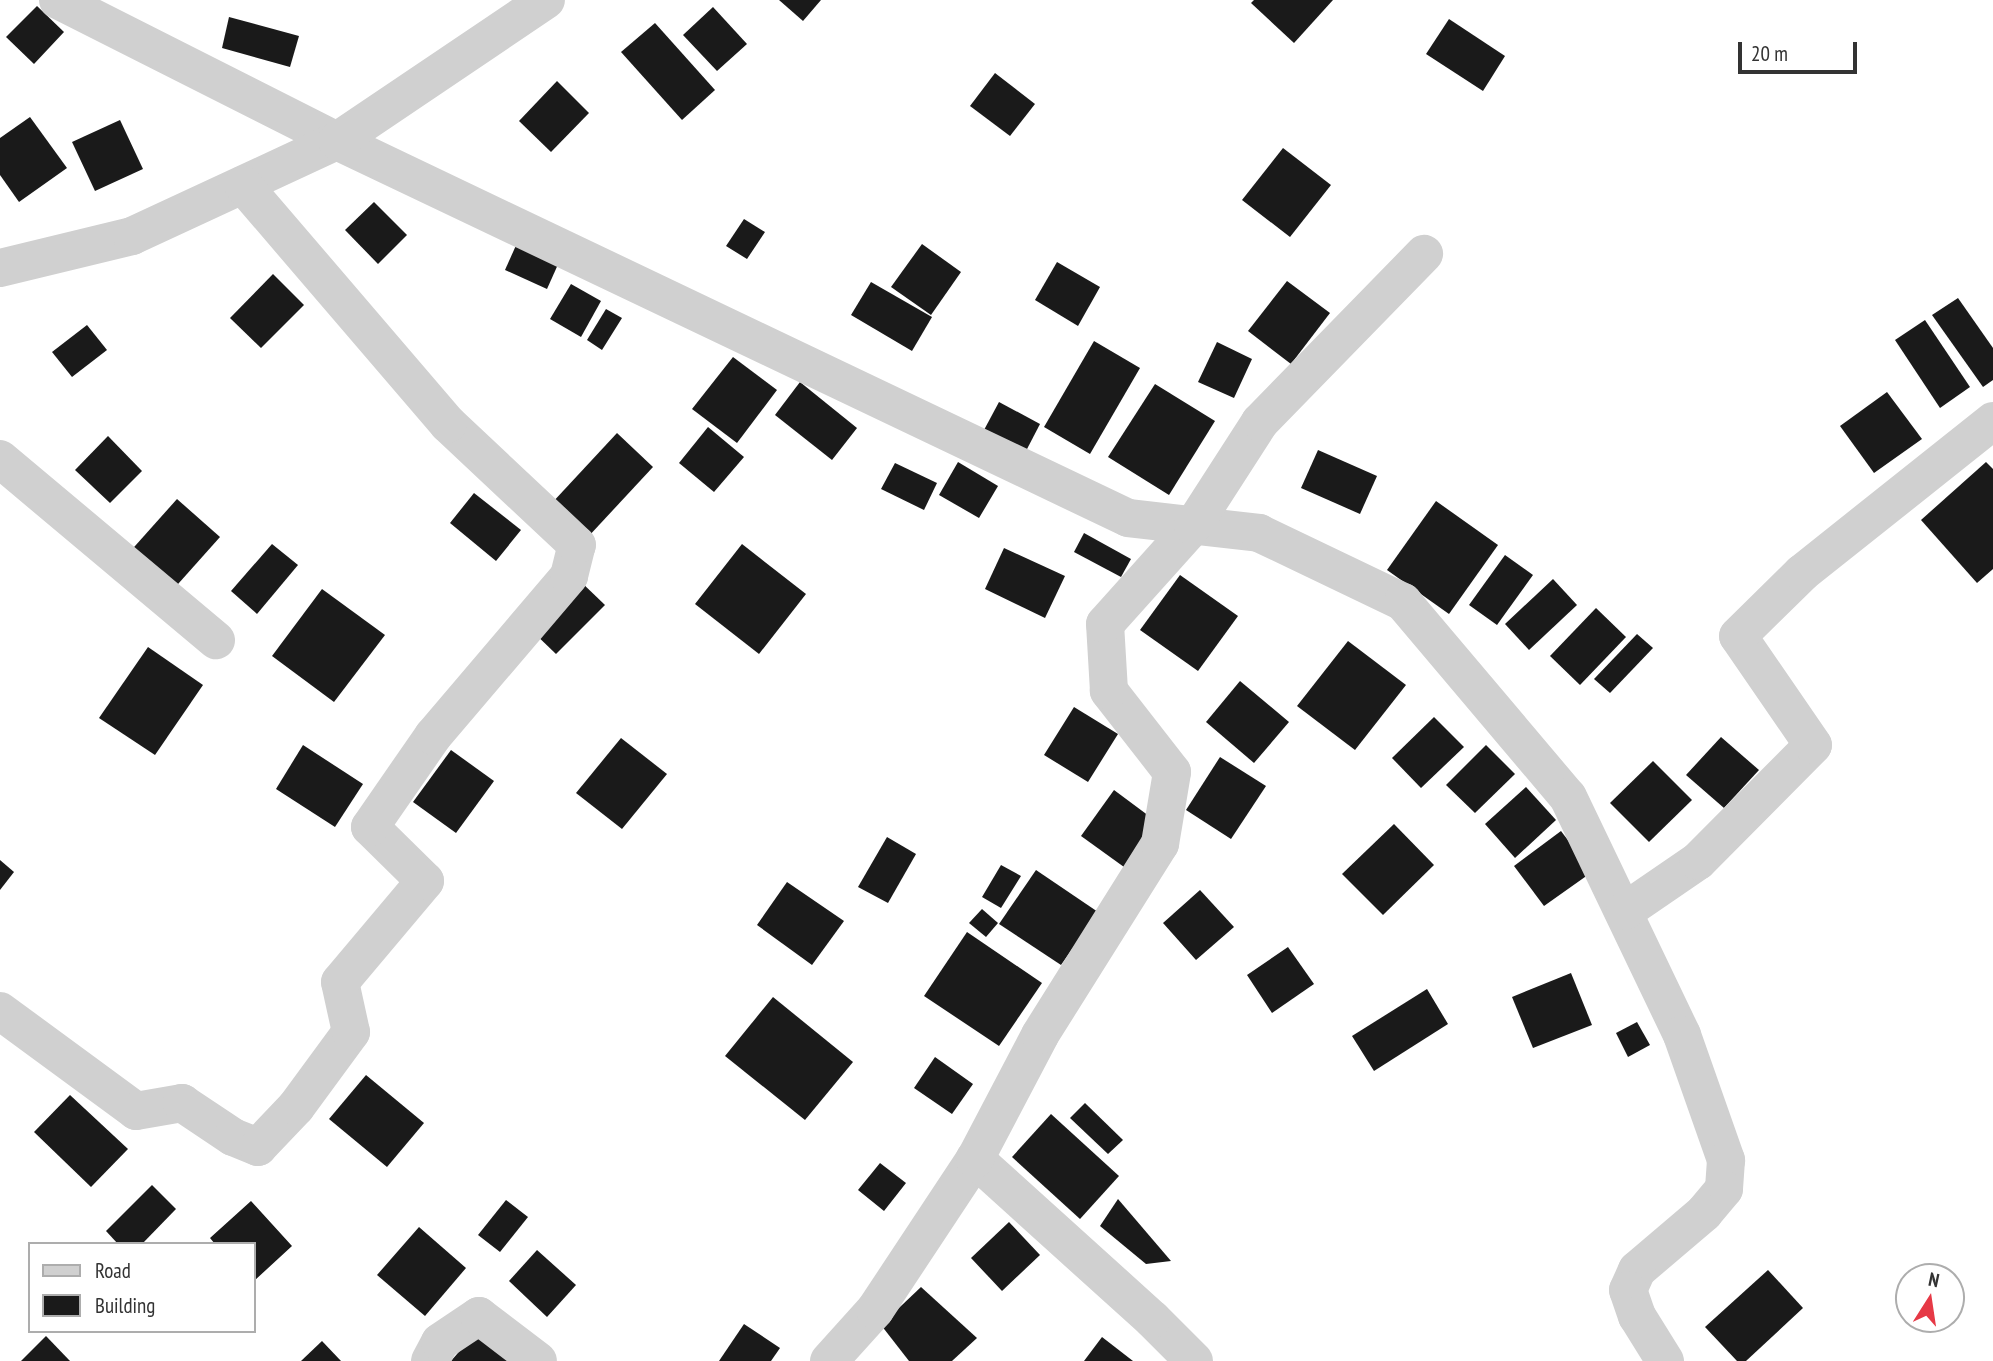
<!DOCTYPE html>
<style>
body{margin:0}
#map{position:relative;width:1993px;height:1361px;overflow:hidden;background:#fff;font-family:"PT Sans Narrow",sans-serif}
div>[style]{position:absolute}
[style*='--x']{left:calc(var(--x)*1px);top:calc(var(--y)*1px);width:calc(var(--w)*1px);rotate:calc(var(--a)*1deg)}
.building>*{inset:0;background:#1a1a1a}
.minor>*{height:38px;margin:-19px;padding:0 19px;transform-origin:19px;border-radius:19px;background:#d0d0d0}
span{translate:-50% -50%;white-space:nowrap;text-align:center;line-height:1.15;-webkit-text-stroke:7px #fff;paint-order:stroke}
.legend{position:absolute;left:28px;top:1242px;width:228px;height:91px;box-sizing:border-box;background:#fff;border:2px solid #adadad;margin:0;padding:9px 12px;list-style:none;font-size:21px;color:#333}
.legend li{display:flex;align-items:center;gap:14px;height:35px}
.legend b{width:35px;border:2px solid #adadad}
.north{position:absolute;left:1895px;top:1263px;width:70px;height:70px;box-sizing:border-box;background:#fff;border:2px solid #adadad;border-radius:50%;rotate:12deg;font-size:19px;font-weight:700;line-height:28px;text-align:center;color:#333}
.north::after{content:'';display:block;margin:auto;width:24px;height:32px;background:#e63946;clip-path:polygon(50% 0,100% 100%,50% 72%,0 100%)}
.scale{position:absolute;left:1738px;top:42px;width:119px;height:32px;box-sizing:border-box;border:4px solid #333;border-top:0;padding-left:9px;font-size:21px;line-height:24px;white-space:nowrap;color:#333;-webkit-text-stroke:5px #fff;paint-order:stroke}
</style>
<div id="map">
<div class="building">
<div style="clip-path:polygon(779px 0,821px 0,803px 21px)"></div>
<div style="clip-path:polygon(1254px 0,1333px 0,1294px 43px,1251px 3px)"></div>
<div style="clip-path:polygon(37px 6px,64px 32px,34px 64px,6px 37px)"></div>
<div style="clip-path:polygon(713px 7px,747px 44px,717px 71px,683px 35px)"></div>
<div style="clip-path:polygon(229px 17px,299px 36px,290px 67px,222px 48px)"></div>
<div style="clip-path:polygon(1449px 19px,1505px 56px,1483px 91px,1426px 54px)"></div>
<div style="clip-path:polygon(655px 23px,715px 90px,682px 120px,621px 52px)"></div>
<div style="clip-path:polygon(995px 73px,1035px 104px,1010px 136px,970px 106px)"></div>
<div style="clip-path:polygon(557px 81px,589px 113px,551px 152px,519px 121px)"></div>
<div style="clip-path:polygon(30px 117px,67px 168px,19px 202px,0 175px,0 138px)"></div>
<div style="clip-path:polygon(120px 120px,143px 169px,95px 191px,72px 142px)"></div>
<div style="clip-path:polygon(1283px 148px,1331px 185px,1290px 237px,1242px 200px)"></div>
<div style="clip-path:polygon(374px 202px,407px 235px,378px 264px,345px 230px)"></div>
<div style="clip-path:polygon(744px 219px,765px 232px,747px 259px,726px 246px)"></div>
<div style="clip-path:polygon(522px 232px,564px 251px,547px 289px,505px 270px)"></div>
<div style="clip-path:polygon(922px 244px,961px 272px,931px 315px,891px 287px)"></div>
<div style="clip-path:polygon(1057px 262px,1100px 287px,1078px 326px,1035px 300px)"></div>
<div style="clip-path:polygon(273px 274px,304px 305px,261px 348px,230px 318px)"></div>
<div style="clip-path:polygon(1287px 281px,1330px 313px,1291px 364px,1248px 331px)"></div>
<div style="clip-path:polygon(871px 282px,932px 317px,912px 351px,851px 315px)"></div>
<div style="clip-path:polygon(571px 284px,601px 301px,581px 337px,550px 319px)"></div>
<div style="clip-path:polygon(1958px 298px,1993px 348px,1993px 380px,1983px 387px,1932px 315px)"></div>
<div style="clip-path:polygon(606px 309px,622px 318px,602px 350px,587px 340px)"></div>
<div style="clip-path:polygon(1925px 320px,1970px 387px,1940px 408px,1895px 340px)"></div>
<div style="clip-path:polygon(87px 325px,107px 350px,72px 377px,52px 352px)"></div>
<div style="clip-path:polygon(1094px 341px,1140px 368px,1090px 454px,1044px 427px)"></div>
<div style="clip-path:polygon(1217px 342px,1252px 359px,1234px 398px,1198px 382px)"></div>
<div style="clip-path:polygon(733px 357px,777px 390px,737px 443px,692px 409px)"></div>
<div style="clip-path:polygon(800px 382px,857px 428px,832px 460px,775px 415px)"></div>
<div style="clip-path:polygon(1155px 384px,1215px 421px,1169px 495px,1108px 457px)"></div>
<div style="clip-path:polygon(1887px 392px,1922px 439px,1874px 473px,1840px 426px)"></div>
<div style="clip-path:polygon(999px 402px,1040px 424px,1026px 451px,984px 430px)"></div>
<div style="clip-path:polygon(708px 427px,744px 457px,714px 492px,679px 463px)"></div>
<div style="clip-path:polygon(617px 433px,653px 467px,587px 538px,551px 504px)"></div>
<div style="clip-path:polygon(108px 436px,142px 471px,110px 503px,75px 470px)"></div>
<div style="clip-path:polygon(1318px 450px,1377px 476px,1360px 514px,1301px 488px)"></div>
<div style="clip-path:polygon(958px 462px,998px 486px,979px 518px,939px 495px)"></div>
<div style="clip-path:polygon(1986px 462px,1993px 469px,1993px 569px,1977px 583px,1921px 520px)"></div>
<div style="clip-path:polygon(895px 463px,937px 483px,924px 510px,881px 489px)"></div>
<div style="clip-path:polygon(474px 493px,521px 530px,496px 561px,450px 523px)"></div>
<div style="clip-path:polygon(177px 499px,220px 537px,170px 593px,127px 555px)"></div>
<div style="clip-path:polygon(1436px 501px,1498px 545px,1449px 614px,1387px 570px)"></div>
<div style="clip-path:polygon(1084px 533px,1131px 559px,1121px 577px,1074px 552px)"></div>
<div style="clip-path:polygon(272px 544px,298px 565px,257px 614px,231px 591px)"></div>
<div style="clip-path:polygon(742px 544px,806px 594px,759px 654px,695px 604px)"></div>
<div style="clip-path:polygon(1004px 548px,1065px 576px,1045px 618px,985px 589px)"></div>
<div style="clip-path:polygon(1505px 555px,1533px 575px,1497px 625px,1469px 605px)"></div>
<div style="clip-path:polygon(1180px 575px,1238px 616px,1198px 671px,1140px 630px)"></div>
<div style="clip-path:polygon(1553px 579px,1577px 605px,1529px 650px,1505px 624px)"></div>
<div style="clip-path:polygon(579px 580px,605px 605px,556px 654px,530px 629px)"></div>
<div style="clip-path:polygon(322px 589px,385px 635px,334px 702px,272px 656px)"></div>
<div style="clip-path:polygon(1596px 608px,1626px 637px,1580px 685px,1550px 656px)"></div>
<div style="clip-path:polygon(1637px 634px,1653px 648px,1610px 693px,1594px 679px)"></div>
<div style="clip-path:polygon(1348px 641px,1406px 685px,1355px 750px,1297px 706px)"></div>
<div style="clip-path:polygon(148px 647px,203px 685px,155px 755px,99px 718px)"></div>
<div style="clip-path:polygon(1240px 681px,1289px 722px,1254px 763px,1206px 722px)"></div>
<div style="clip-path:polygon(1074px 707px,1118px 734px,1088px 782px,1044px 755px)"></div>
<div style="clip-path:polygon(1434px 717px,1464px 747px,1421px 788px,1392px 758px)"></div>
<div style="clip-path:polygon(1721px 737px,1759px 770px,1724px 808px,1686px 775px)"></div>
<div style="clip-path:polygon(621px 738px,667px 774px,622px 829px,576px 793px)"></div>
<div style="clip-path:polygon(303px 745px,363px 784px,335px 827px,276px 789px)"></div>
<div style="clip-path:polygon(1486px 745px,1515px 774px,1475px 813px,1446px 785px)"></div>
<div style="clip-path:polygon(451px 750px,494px 781px,456px 833px,413px 802px)"></div>
<div style="clip-path:polygon(1220px 757px,1266px 786px,1231px 839px,1186px 810px)"></div>
<div style="clip-path:polygon(1653px 761px,1692px 800px,1649px 842px,1610px 803px)"></div>
<div style="clip-path:polygon(1526px 787px,1556px 820px,1515px 858px,1485px 824px)"></div>
<div style="clip-path:polygon(1114px 790px,1157px 822px,1124px 867px,1081px 836px)"></div>
<div style="clip-path:polygon(1394px 824px,1434px 865px,1383px 915px,1342px 874px)"></div>
<div style="clip-path:polygon(1561px 831px,1592px 872px,1544px 906px,1514px 866px)"></div>
<div style="clip-path:polygon(887px 837px,916px 854px,888px 903px,858px 887px)"></div>
<div style="clip-path:polygon(0 860px,14px 872px,0 890px)"></div>
<div style="clip-path:polygon(1001px 865px,1021px 876px,1001px 908px,982px 897px)"></div>
<div style="clip-path:polygon(1036px 870px,1098px 912px,1061px 965px,999px 924px)"></div>
<div style="clip-path:polygon(787px 882px,844px 921px,812px 965px,757px 925px)"></div>
<div style="clip-path:polygon(1200px 890px,1234px 927px,1196px 960px,1163px 923px)"></div>
<div style="clip-path:polygon(982px 909px,998px 923px,986px 937px,969px 923px)"></div>
<div style="clip-path:polygon(967px 932px,1042px 983px,999px 1046px,924px 996px)"></div>
<div style="clip-path:polygon(1288px 947px,1314px 984px,1272px 1013px,1247px 975px)"></div>
<div style="clip-path:polygon(1571px 973px,1592px 1025px,1533px 1048px,1512px 997px)"></div>
<div style="clip-path:polygon(1427px 989px,1448px 1024px,1374px 1071px,1352px 1036px)"></div>
<div style="clip-path:polygon(773px 997px,853px 1062px,805px 1120px,725px 1056px)"></div>
<div style="clip-path:polygon(1637px 1022px,1650px 1045px,1628px 1057px,1616px 1033px)"></div>
<div style="clip-path:polygon(935px 1057px,973px 1084px,952px 1114px,914px 1088px)"></div>
<div style="clip-path:polygon(366px 1075px,424px 1123px,387px 1167px,329px 1119px)"></div>
<div style="clip-path:polygon(70px 1095px,128px 1149px,91px 1187px,34px 1132px)"></div>
<div style="clip-path:polygon(1085px 1103px,1123px 1140px,1108px 1154px,1070px 1118px)"></div>
<div style="clip-path:polygon(1051px 1114px,1119px 1176px,1080px 1219px,1012px 1157px)"></div>
<div style="clip-path:polygon(880px 1163px,906px 1183px,884px 1211px,858px 1190px)"></div>
<div style="clip-path:polygon(152px 1185px,176px 1209px,142px 1244px,118px 1244px,106px 1231px)"></div>
<div style="clip-path:polygon(1118px 1199px,1171px 1261px,1146px 1264px,1100px 1226px)"></div>
<div style="clip-path:polygon(506px 1200px,528px 1217px,500px 1252px,478px 1235px)"></div>
<div style="clip-path:polygon(251px 1201px,292px 1246px,254px 1281px,254px 1244px,215px 1244px,210px 1238px)"></div>
<div style="clip-path:polygon(1009px 1222px,1040px 1255px,1002px 1291px,971px 1258px)"></div>
<div style="clip-path:polygon(419px 1227px,466px 1268px,425px 1316px,377px 1275px)"></div>
<div style="clip-path:polygon(537px 1250px,576px 1285px,547px 1317px,509px 1281px)"></div>
<div style="clip-path:polygon(1768px 1270px,1803px 1308px,1746px 1361px,1737px 1361px,1705px 1327px)"></div>
<div style="clip-path:polygon(921px 1287px,977px 1338px,952px 1361px,909px 1361px,881px 1325px)"></div>
<div style="clip-path:polygon(744px 1324px,780px 1348px,771px 1361px,719px 1361px)"></div>
<div style="clip-path:polygon(476px 1332px,512px 1361px,451px 1361px)"></div>
<div style="clip-path:polygon(46px 1336px,70px 1361px,21px 1361px)"></div>
<div style="clip-path:polygon(1102px 1337px,1133px 1361px,1084px 1361px)"></div>
<div style="clip-path:polygon(322px 1341px,341px 1361px,301px 1361px)"></div>
</div>
<div class="minor">
<div style="--x:58;--y:0;--w:313;--a:26.8"></div>
<div style="--x:337;--y:141;--w:876;--a:25.48"></div>
<div style="--x:1128;--y:518;--w:132;--a:6.5"></div>
<div style="--x:1259;--y:533;--w:160;--a:25.6"></div>
<div style="--x:1403;--y:602;--w:255;--a:49.8"></div>
<div style="--x:1568;--y:797;--w:264;--a:64.4"></div>
<div style="--x:1682;--y:1035;--w:133;--a:70.6"></div>
<div style="--x:1726;--y:1160;--w:29;--a:94"></div>
<div style="--x:1724;--y:1189;--w:31;--a:130"></div>
<div style="--x:1704;--y:1213;--w:88;--a:139.6"></div>
<div style="--x:1637;--y:1270;--w:22;--a:114"></div>
<div style="--x:1628;--y:1290;--w:28;--a:71"></div>
<div style="--x:1637;--y:1316;--w:53;--a:58.1"></div>
<div style="--x:0;--y:268;--w:136;--a:-13.6"></div>
<div style="--x:132;--y:236;--w:226;--a:-24.9"></div>
<div style="--x:337;--y:141;--w:252;--a:-34"></div>
<div style="--x:0;--y:459;--w:282;--a:40"></div>
<div style="--x:1625;--y:911;--w:88;--a:-34.4"></div>
<div style="--x:1698;--y:861;--w:163;--a:-45.2"></div>
<div style="--x:1813;--y:745;--w:132;--a:-124.5"></div>
<div style="--x:1738;--y:636;--w:90;--a:-44.5"></div>
<div style="--x:1802;--y:573;--w:244;--a:-38.5"></div>
<div style="--x:0;--y:1011;--w:169;--a:36.3"></div>
<div style="--x:136;--y:1111;--w:47;--a:-9.9"></div>
<div style="--x:182;--y:1103;--w:61;--a:33.7"></div>
<div style="--x:233;--y:1137;--w:27;--a:22"></div>
<div style="--x:258;--y:1147;--w:55;--a:-46.5"></div>
<div style="--x:296;--y:1107;--w:93;--a:-53.7"></div>
<div style="--x:351;--y:1032;--w:51;--a:-102.4"></div>
<div style="--x:340;--y:982;--w:132;--a:-49.9"></div>
<div style="--x:425;--y:881;--w:77;--a:-135.5"></div>
<div style="--x:370;--y:827;--w:111;--a:-55.3"></div>
<div style="--x:433;--y:736;--w:210;--a:-49.6"></div>
<div style="--x:569;--y:576;--w:32;--a:-76"></div>
<div style="--x:577;--y:545;--w:177;--a:-136.8"></div>
<div style="--x:448;--y:424;--w:315;--a:-130.6"></div>
<div style="--x:430;--y:1361;--w:21;--a:-62"></div>
<div style="--x:440;--y:1342;--w:47;--a:-33.7"></div>
<div style="--x:479;--y:1316;--w:74;--a:37.3"></div>
<div style="--x:829;--y:1361;--w:69;--a:-48"></div>
<div style="--x:875;--y:1310;--w:181;--a:-56.5"></div>
<div style="--x:1194;--y:1361;--w:59;--a:-135"></div>
<div style="--x:1152;--y:1319;--w:239;--a:-137.9"></div>
<div style="--x:975;--y:1159;--w:140;--a:-62.3"></div>
<div style="--x:1040;--y:1035;--w:226;--a:-57.9"></div>
<div style="--x:1160;--y:844;--w:73;--a:-80.5"></div>
<div style="--x:1172;--y:772;--w:103;--a:-127.9"></div>
<div style="--x:1109;--y:691;--w:67;--a:-93.4"></div>
<div style="--x:1105;--y:624;--w:132;--a:-48.1"></div>
<div style="--x:1193;--y:526;--w:124;--a:-57.2"></div>
<div style="--x:1260;--y:422;--w:235;--a:-45.7"></div>
</div>
<ul class="legend">
<li><b style="height:9px;background:#d0d0d0"></b>Road</li>
<li><b style="height:19px;background:#1a1a1a"></b>Building</li>
</ul>
<div class="north">N</div>
<div class="scale">20 m</div>
</div>
